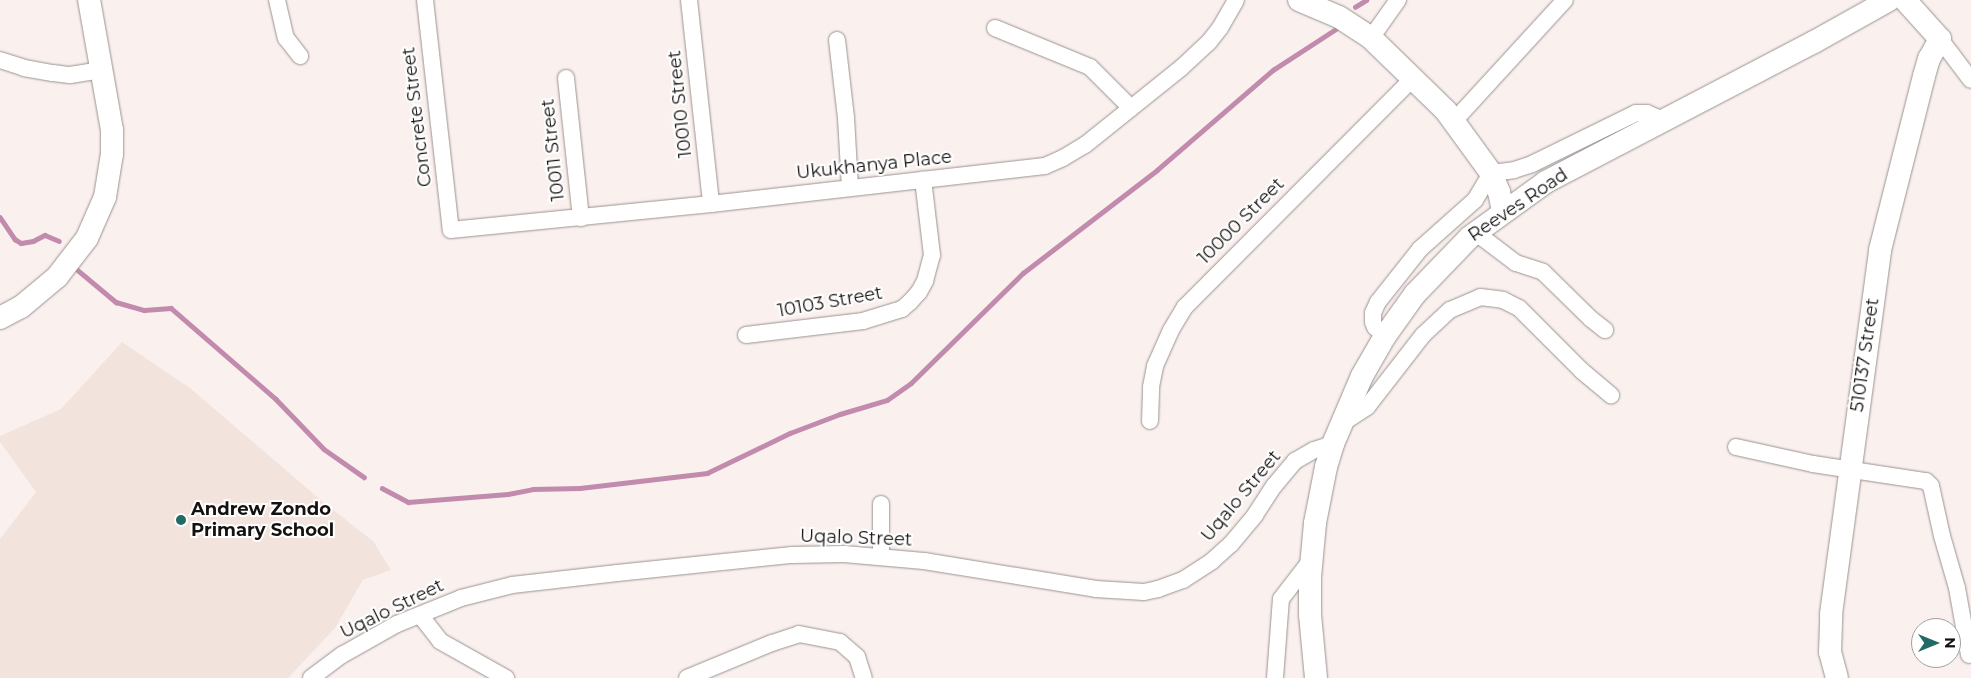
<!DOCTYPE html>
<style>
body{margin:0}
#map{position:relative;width:1971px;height:678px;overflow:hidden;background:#faf1ee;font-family:Montserrat,sans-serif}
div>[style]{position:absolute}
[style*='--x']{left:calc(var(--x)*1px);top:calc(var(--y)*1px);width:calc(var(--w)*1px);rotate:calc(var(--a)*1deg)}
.built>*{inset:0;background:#f3e3dd}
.stream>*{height:4.5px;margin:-2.25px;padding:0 2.25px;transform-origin:2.25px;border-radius:2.25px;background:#c28bad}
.roads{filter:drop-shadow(0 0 1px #9a9290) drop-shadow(0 0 1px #9a9290)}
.street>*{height:16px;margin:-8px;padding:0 8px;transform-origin:8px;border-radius:8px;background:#fff}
.secondary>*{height:22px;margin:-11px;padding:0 11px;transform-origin:11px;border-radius:11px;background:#fff}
.dots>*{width:14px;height:14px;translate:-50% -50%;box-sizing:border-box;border:2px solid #fff;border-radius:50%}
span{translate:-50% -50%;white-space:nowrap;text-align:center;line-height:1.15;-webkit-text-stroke:4px #fff;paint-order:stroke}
.street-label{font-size:18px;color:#141110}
.poi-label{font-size:18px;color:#141110;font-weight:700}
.left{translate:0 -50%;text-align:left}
.north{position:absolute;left:1911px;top:618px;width:50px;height:50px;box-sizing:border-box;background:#fff;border:1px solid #a1a09f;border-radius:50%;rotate:90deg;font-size:14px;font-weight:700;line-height:20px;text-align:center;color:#141110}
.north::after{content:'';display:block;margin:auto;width:18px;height:22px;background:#216b64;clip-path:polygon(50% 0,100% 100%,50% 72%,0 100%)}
</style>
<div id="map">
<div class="built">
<div style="clip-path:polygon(122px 342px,190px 388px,322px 501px,373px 541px,391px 570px,363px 580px,335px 628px,288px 678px,0 678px,0 539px,36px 492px,0 442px,0 436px,61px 409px)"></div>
</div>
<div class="stream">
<div style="--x:1355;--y:7;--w:13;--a:-32"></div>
<div style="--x:0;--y:217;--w:27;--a:56"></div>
<div style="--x:15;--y:239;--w:7;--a:34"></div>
<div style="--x:21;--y:243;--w:12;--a:-9"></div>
<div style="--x:33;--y:241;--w:13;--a:-27"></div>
<div style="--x:45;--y:235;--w:15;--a:23"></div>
<div style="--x:74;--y:267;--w:55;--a:39.8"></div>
<div style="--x:116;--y:302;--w:29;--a:16"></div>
<div style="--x:144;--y:310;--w:27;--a:-4"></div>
<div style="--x:171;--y:308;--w:139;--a:40.9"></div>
<div style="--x:276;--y:399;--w:69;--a:46.2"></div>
<div style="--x:324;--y:449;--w:49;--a:35"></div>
<div style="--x:382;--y:488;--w:30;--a:28"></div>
<div style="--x:408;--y:502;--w:100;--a:-4.6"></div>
<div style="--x:508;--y:494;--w:25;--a:-11"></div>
<div style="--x:533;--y:489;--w:47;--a:-1.2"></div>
<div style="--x:580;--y:488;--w:128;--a:-6.7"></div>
<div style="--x:707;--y:473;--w:92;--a:-25.7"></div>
<div style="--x:790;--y:433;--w:53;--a:-20.8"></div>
<div style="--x:840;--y:414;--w:49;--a:-16.6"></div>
<div style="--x:887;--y:400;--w:29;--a:-35"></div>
<div style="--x:911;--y:383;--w:157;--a:-44.5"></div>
<div style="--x:1023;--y:273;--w:169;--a:-37.5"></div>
<div style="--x:1157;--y:170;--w:153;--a:-40.8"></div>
<div style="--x:1273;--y:70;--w:75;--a:-33.1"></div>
</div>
<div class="roads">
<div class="street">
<div style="--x:277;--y:0;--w:39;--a:77"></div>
<div style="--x:286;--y:38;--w:23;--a:52"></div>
<div style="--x:425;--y:0;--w:231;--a:83.6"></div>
<div style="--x:451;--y:230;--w:261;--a:-5.7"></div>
<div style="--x:711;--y:204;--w:336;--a:-6.5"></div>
<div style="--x:1045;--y:166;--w:20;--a:-24"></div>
<div style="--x:1063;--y:158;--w:26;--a:-31"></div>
<div style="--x:1085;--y:145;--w:123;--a:-38.7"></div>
<div style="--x:1181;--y:68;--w:38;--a:-43"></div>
<div style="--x:1209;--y:42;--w:18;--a:-52"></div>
<div style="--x:1220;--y:28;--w:32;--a:-60"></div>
<div style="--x:689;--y:0;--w:205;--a:83.8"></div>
<div style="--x:995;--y:28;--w:103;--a:22.3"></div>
<div style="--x:1090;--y:67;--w:58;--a:45"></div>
<div style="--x:1371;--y:38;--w:47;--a:-54.6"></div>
<div style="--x:1940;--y:39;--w:51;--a:52.9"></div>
<div style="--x:837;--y:40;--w:79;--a:83.4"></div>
<div style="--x:846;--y:118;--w:70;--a:86.7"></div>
<div style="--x:0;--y:60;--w:25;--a:18"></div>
<div style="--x:24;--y:68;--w:29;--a:10"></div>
<div style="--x:53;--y:73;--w:17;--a:7"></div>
<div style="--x:70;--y:75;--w:32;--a:-9"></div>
<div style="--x:566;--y:78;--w:141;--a:83.9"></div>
<div style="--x:1454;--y:121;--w:164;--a:-47.5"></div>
<div style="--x:1475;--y:232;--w:51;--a:37.1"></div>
<div style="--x:1516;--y:263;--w:28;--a:18"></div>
<div style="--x:1543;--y:272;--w:67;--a:44.4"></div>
<div style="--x:1591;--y:319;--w:18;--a:38"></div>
<div style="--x:746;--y:335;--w:118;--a:-6.8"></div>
<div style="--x:863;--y:321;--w:41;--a:-17.1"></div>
<div style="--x:902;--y:309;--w:11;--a:-41"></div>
<div style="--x:910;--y:302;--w:13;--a:-48"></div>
<div style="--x:919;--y:292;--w:13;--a:-61"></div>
<div style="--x:925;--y:281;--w:27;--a:-75"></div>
<div style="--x:932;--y:255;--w:76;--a:-96.8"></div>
<div style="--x:1385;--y:336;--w:13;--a:-138"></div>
<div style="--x:1375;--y:327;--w:5;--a:-112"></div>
<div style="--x:1373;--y:322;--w:9;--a:-90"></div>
<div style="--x:1373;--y:313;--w:12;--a:-66"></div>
<div style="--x:1378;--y:302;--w:68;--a:-51.6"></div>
<div style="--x:1420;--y:249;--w:74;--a:-41.7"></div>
<div style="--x:1475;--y:200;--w:31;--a:-59"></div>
<div style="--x:1491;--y:173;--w:23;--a:-7"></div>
<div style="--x:1514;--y:170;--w:19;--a:-18"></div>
<div style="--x:1532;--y:164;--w:116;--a:-26.1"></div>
<div style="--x:1636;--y:113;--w:11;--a:0"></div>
<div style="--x:1647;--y:113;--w:17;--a:24"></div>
<div style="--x:1150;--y:421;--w:34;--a:-88"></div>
<div style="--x:1151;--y:387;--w:21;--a:-79"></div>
<div style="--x:1155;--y:366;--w:39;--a:-66"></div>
<div style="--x:1171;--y:330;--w:27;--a:-59"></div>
<div style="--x:1185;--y:307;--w:323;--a:-45.1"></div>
<div style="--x:1341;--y:424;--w:31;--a:-33"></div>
<div style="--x:1367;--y:407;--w:91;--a:-52.1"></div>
<div style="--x:1423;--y:335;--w:37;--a:-43"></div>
<div style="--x:1450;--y:310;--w:33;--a:-23"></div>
<div style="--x:1480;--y:297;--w:23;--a:7"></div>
<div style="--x:1503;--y:300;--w:18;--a:27"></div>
<div style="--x:1519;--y:308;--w:89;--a:45"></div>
<div style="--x:1582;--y:371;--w:38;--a:40"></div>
<div style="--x:1736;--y:447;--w:79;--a:12.4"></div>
<div style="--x:1813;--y:464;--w:114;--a:8.6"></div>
<div style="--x:1926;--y:481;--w:7;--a:45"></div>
<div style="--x:1931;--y:486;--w:51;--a:77.6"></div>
<div style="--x:1942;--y:536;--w:54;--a:73.9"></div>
<div style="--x:1957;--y:588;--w:68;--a:79.8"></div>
<div style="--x:881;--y:557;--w:53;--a:-90"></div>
<div style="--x:420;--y:615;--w:33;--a:52"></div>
<div style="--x:440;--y:641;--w:76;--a:29.3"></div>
<div style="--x:311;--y:678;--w:39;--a:-37"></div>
<div style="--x:342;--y:655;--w:63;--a:-29.4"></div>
<div style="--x:397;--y:624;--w:69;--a:-22.1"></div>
<div style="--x:461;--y:598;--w:53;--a:-14.3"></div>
<div style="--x:512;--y:585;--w:106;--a:-6.5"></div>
<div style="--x:617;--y:573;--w:176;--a:-5.9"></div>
<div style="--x:792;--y:555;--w:52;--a:-1.1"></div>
<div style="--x:844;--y:554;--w:80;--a:5"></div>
<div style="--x:924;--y:561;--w:174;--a:9.2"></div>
<div style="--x:1096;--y:589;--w:48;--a:3.6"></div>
<div style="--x:1144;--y:592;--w:14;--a:-12"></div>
<div style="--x:1158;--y:589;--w:27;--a:-20"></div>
<div style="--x:1183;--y:580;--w:35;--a:-33"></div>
<div style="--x:1212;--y:561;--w:25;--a:-42"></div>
<div style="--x:1231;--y:544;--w:38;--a:-50"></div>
<div style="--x:1255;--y:515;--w:35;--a:-57"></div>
<div style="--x:1274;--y:486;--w:33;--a:-50"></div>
<div style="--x:1295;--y:461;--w:22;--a:-30"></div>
<div style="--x:1314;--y:450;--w:20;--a:-18"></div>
<div style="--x:687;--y:678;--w:92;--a:-22.4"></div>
<div style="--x:772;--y:643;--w:28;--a:-18"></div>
<div style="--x:799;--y:634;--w:42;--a:11"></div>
<div style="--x:840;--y:642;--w:23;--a:41"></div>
<div style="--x:857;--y:657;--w:22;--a:72"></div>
<div style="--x:1275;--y:678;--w:79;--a:-85.7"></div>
<div style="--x:1281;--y:599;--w:49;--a:-52.4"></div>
</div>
<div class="secondary">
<div style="--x:1299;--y:0;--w:43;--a:23"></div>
<div style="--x:1339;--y:17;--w:38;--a:33"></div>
<div style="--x:1371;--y:38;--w:105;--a:44.2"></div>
<div style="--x:1446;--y:111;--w:77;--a:54"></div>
<div style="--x:1491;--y:173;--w:21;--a:67"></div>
<div style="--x:1499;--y:192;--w:19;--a:78"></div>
<div style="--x:0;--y:318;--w:24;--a:-28"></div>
<div style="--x:21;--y:307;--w:47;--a:-39.8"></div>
<div style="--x:57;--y:277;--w:49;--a:-52.4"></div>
<div style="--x:87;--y:238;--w:45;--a:-66.3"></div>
<div style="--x:105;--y:197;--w:44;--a:-80.8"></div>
<div style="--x:112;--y:154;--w:24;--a:-90"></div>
<div style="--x:112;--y:130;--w:132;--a:-100"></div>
<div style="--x:1316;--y:678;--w:63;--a:-95.4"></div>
<div style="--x:1310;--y:615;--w:38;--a:-90"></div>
<div style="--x:1310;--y:577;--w:54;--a:-84.7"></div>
<div style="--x:1315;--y:523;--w:57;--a:-78.9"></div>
<div style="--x:1326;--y:467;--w:24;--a:-73"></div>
<div style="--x:1333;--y:444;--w:74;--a:-66.9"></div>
<div style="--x:1362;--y:376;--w:46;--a:-60.1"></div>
<div style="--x:1385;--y:336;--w:52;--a:-54.5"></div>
<div style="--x:1415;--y:294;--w:79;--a:-46"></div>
<div style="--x:1470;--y:237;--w:94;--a:-35.9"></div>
<div style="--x:1546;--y:182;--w:302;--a:-27.6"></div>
<div style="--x:1814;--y:42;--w:86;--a:-29.2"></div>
<div style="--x:1837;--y:678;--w:27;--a:-105"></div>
<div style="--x:1830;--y:652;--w:38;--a:-88"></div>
<div style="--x:1831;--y:614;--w:367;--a:-82.3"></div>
<div style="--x:1880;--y:250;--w:179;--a:-75.8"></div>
<div style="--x:1924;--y:76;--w:18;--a:-74"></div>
<div style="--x:1929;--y:59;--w:23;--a:-61"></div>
<div style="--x:1940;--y:39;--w:52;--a:-131.9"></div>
</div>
</div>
<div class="dots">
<div style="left:181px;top:520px;background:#216b64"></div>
</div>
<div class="street-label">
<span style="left:680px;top:104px;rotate:-96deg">10010 Street</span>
<span style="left:417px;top:117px;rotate:-97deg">Concrete Street</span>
<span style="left:553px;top:150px;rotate:-96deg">10011 Street</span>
<span style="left:874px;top:165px;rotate:-6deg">Ukukhanya Place</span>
<span style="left:1518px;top:205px;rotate:-34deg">Reeves Road</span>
<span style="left:1241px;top:221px;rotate:-45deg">10000 Street</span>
<span style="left:830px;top:302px;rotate:-10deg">10103 Street</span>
<span style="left:1865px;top:355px;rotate:-82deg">510137 Street</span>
<span style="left:1241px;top:496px;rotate:-50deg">Uqalo Street</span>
<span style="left:856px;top:538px;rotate:2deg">Uqalo Street</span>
<span style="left:392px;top:609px;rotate:-26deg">Uqalo Street</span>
</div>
<div class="poi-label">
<span class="left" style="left:191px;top:520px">Andrew Zondo<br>Primary School</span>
</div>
<div class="north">N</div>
</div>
